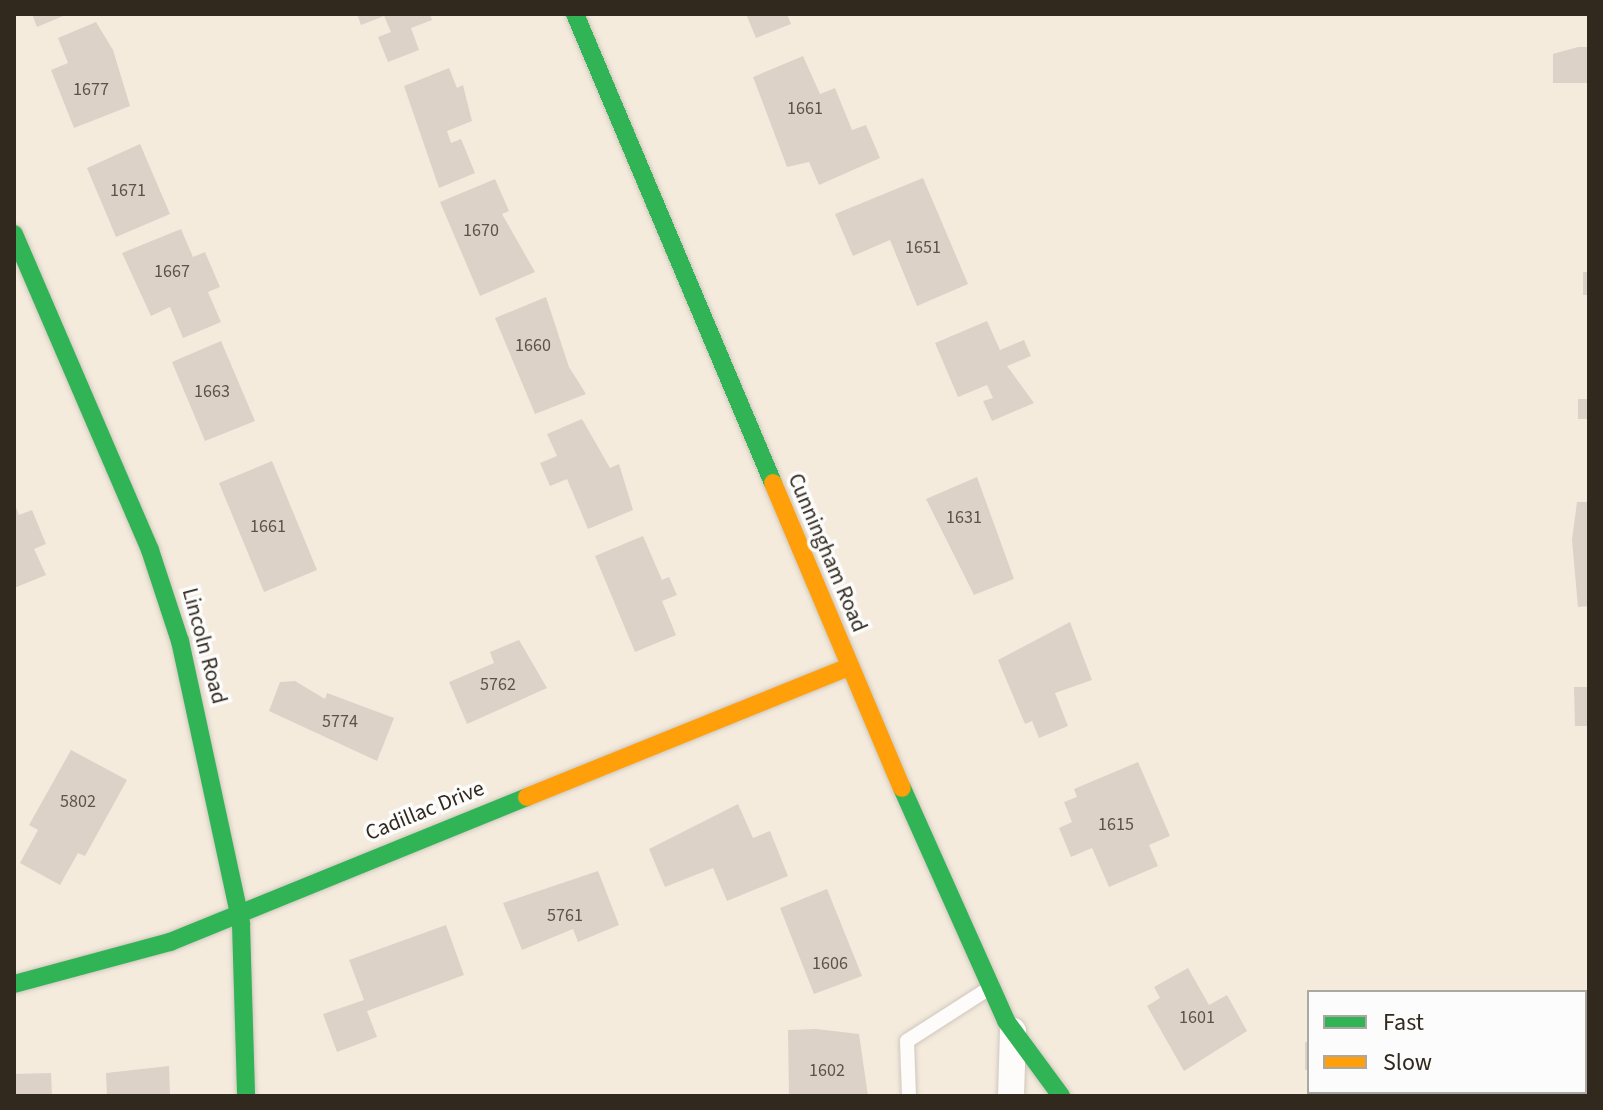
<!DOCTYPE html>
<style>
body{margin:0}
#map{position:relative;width:1603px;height:1110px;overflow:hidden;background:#f4ebdd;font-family:"Source Sans 3",sans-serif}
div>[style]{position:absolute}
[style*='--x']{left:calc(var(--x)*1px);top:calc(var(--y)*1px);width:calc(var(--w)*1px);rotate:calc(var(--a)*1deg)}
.building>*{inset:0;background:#dcd2c8}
.roads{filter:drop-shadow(0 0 2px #cfc7bc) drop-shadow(0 0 2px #cfc7bc)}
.lane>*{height:14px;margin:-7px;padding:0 7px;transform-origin:7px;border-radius:7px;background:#fdfcfa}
.street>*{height:26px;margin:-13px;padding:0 13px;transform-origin:13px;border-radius:13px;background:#fdfcfa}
.fast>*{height:18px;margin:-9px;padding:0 9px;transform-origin:9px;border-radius:9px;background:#30b455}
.slow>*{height:18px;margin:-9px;padding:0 9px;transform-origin:9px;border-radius:9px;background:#ff9f0a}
span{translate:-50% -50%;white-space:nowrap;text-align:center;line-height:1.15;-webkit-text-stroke:7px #fcfcfc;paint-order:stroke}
.number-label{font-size:18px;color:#5c5448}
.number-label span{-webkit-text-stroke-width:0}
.street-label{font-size:22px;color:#31291d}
.frame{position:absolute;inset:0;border:16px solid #31291d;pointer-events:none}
.legend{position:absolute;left:1307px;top:990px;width:280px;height:104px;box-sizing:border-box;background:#fcfcfc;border:2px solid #aba8a3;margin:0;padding:10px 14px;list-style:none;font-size:24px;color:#31291d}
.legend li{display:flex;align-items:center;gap:16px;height:40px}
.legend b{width:40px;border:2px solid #aba8a3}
</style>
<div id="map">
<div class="building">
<div style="clip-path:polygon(32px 14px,68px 14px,37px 27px)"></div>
<div style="clip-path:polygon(357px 14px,430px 14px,432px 20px,411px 28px,419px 50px,388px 62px,378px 37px,391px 32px,384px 16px,361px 25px)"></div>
<div style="clip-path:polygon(746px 14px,787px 14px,791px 24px,756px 38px)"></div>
<div style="clip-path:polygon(96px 22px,113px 50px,130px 106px,74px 128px,51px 70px,68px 63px,58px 38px)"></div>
<div style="clip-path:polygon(1578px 47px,1589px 47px,1589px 83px,1553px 83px,1553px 54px)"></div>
<div style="clip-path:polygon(803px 56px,820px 94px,835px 88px,852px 130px,866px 125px,880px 158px,819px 185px,809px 162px,787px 167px,753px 77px)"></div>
<div style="clip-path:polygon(449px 68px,457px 88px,463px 85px,472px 121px,447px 131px,451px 143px,461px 139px,475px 173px,439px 188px,404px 86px)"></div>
<div style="clip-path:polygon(140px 144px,170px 214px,116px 237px,87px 168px)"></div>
<div style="clip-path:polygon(923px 178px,968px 284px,917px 306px,890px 240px,853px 256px,835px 214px)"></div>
<div style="clip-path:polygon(495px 179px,509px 211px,502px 214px,535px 272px,480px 296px,440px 202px)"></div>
<div style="clip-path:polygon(181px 229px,193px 257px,205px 252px,220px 287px,208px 292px,221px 322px,183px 338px,170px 307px,151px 316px,122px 253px)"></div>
<div style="clip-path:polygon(1583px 272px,1589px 272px,1589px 295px,1583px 295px)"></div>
<div style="clip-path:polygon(546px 297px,569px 367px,586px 394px,535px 414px,495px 318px)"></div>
<div style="clip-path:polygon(987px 321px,1000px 350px,1024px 340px,1031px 356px,1007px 366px,1034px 403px,992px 421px,983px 401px,993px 398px,987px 385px,958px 397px,935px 343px)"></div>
<div style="clip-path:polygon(221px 341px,255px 421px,205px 441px,172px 362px)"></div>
<div style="clip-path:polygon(1578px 399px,1589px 399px,1589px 419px,1578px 419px)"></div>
<div style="clip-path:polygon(582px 419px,610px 468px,619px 464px,633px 510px,588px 529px,567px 479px,550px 486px,540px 463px,557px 456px,547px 434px)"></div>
<div style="clip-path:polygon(272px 461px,317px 570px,264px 592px,219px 483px)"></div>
<div style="clip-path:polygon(977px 477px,1014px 579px,974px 595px,926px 499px)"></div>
<div style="clip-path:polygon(14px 502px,19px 515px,32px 510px,46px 544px,34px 549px,46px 575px,14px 588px)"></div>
<div style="clip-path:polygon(1577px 502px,1589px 502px,1589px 606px,1578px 607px,1572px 540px)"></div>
<div style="clip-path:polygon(643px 536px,662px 580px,669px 577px,677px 595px,662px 601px,676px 635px,635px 652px,595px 556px)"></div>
<div style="clip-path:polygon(1070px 622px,1092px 680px,1055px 693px,1068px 726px,1039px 738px,1032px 721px,1025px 724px,998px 660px)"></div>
<div style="clip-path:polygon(519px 640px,547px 688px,467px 724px,449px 682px,494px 663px,490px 652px)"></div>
<div style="clip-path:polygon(295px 681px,325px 699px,327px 693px,394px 718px,377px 761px,269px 711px,280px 682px)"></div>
<div style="clip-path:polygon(1574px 687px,1589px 687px,1589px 726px,1575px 726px)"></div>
<div style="clip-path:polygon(71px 750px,127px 780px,85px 856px,78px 853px,60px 885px,20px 863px,38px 830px,29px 825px)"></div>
<div style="clip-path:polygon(1138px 762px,1170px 836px,1149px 845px,1158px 866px,1109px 887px,1092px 848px,1071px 857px,1059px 828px,1072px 822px,1064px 802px,1077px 797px,1074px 789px)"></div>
<div style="clip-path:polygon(738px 804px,753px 838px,770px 831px,788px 876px,727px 901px,713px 868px,665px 887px,649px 849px)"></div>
<div style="clip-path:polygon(598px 871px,619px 925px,578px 942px,573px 929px,522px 950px,503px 903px)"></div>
<div style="clip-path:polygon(827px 889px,862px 976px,814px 994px,780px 908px)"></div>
<div style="clip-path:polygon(446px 925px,464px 975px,367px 1011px,377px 1037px,337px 1052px,323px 1014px,364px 1000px,349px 960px)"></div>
<div style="clip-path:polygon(1188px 968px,1209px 1005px,1227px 995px,1247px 1031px,1184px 1071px,1147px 1006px,1160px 998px,1154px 987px)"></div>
<div style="clip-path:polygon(816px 1029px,859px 1034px,868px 1096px,789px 1096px,788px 1030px)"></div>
<div style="clip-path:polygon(1305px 1042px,1309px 1042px,1309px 1070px,1305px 1070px)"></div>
<div style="clip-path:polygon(169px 1066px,170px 1096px,107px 1096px,106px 1073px)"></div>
<div style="clip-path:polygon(51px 1073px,52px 1096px,14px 1096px,14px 1074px)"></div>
</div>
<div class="roads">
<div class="lane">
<div style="--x:909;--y:1096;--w:55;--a:-92.1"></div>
<div style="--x:907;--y:1041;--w:96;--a:-32.7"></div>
</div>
<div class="street">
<div style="--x:1011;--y:1096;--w:65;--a:-88.2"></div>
</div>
<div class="fast">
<div style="--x:575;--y:14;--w:509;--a:67.11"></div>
<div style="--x:14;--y:234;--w:344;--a:66.7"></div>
<div style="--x:150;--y:550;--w:96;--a:71.8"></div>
<div style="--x:180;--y:641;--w:289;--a:77.8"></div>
<div style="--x:241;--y:924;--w:172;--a:88.3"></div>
<div style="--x:902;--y:788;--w:255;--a:65.9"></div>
<div style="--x:1006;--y:1021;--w:93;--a:53.7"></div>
<div style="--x:14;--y:984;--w:162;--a:-15.1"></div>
<div style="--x:170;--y:942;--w:385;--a:-22.1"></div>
</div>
<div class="slow">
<div style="--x:773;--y:483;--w:331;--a:67.1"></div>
<div style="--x:527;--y:797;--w:346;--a:-22"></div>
</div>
</div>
<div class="number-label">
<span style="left:91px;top:90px">1677</span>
<span style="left:805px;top:109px">1661</span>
<span style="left:128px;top:191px">1671</span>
<span style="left:481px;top:231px">1670</span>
<span style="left:923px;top:248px">1651</span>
<span style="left:172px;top:272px">1667</span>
<span style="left:533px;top:346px">1660</span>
<span style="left:212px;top:392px">1663</span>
<span style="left:964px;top:518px">1631</span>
<span style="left:268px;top:527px">1661</span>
<span style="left:498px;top:685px">5762</span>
<span style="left:340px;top:722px">5774</span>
<span style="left:78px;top:802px">5802</span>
<span style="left:1116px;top:825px">1615</span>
<span style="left:565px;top:916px">5761</span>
<span style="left:830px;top:964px">1606</span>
<span style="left:1197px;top:1018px">1601</span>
<span style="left:827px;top:1071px">1602</span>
</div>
<div class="street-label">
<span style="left:827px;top:553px;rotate:67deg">Cunningham Road</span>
<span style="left:204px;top:646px;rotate:75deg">Lincoln Road</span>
<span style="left:425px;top:811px;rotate:-22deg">Cadillac Drive</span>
</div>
<div class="frame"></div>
<ul class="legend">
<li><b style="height:10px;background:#30b455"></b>Fast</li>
<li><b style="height:10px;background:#ff9f0a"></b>Slow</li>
</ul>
</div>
